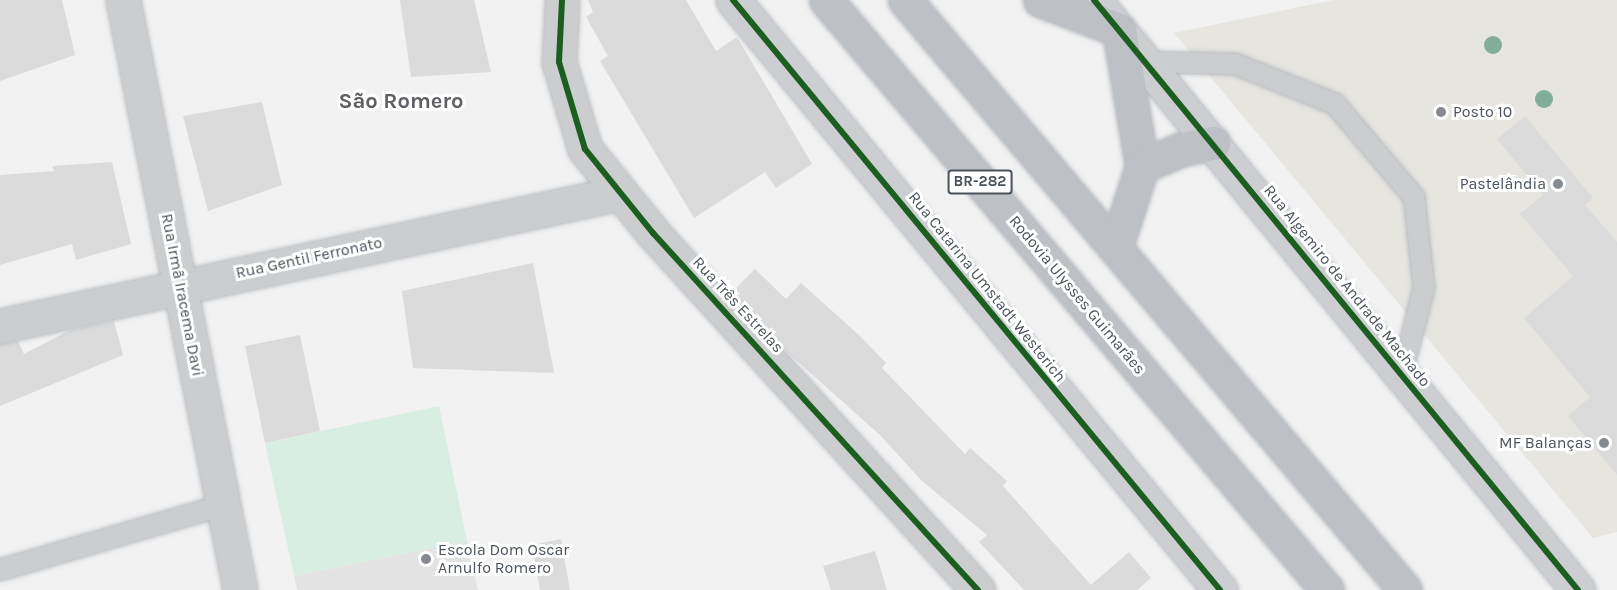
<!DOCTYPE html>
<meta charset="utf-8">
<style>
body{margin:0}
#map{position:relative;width:1617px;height:590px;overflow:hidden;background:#f2f2f2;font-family:Karla,sans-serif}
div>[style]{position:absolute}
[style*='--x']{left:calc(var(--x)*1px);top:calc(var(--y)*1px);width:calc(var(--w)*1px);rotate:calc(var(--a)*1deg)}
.commercial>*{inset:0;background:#e6e5e0}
.education>*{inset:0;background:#e4e3e3}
.green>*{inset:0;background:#d9eee3}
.building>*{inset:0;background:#dbdbdc}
.roads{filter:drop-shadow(0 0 2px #b7bbc0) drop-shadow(0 0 2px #b7bbc0)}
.lane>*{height:20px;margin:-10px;padding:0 10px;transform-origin:10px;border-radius:10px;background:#cccdcf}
.street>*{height:33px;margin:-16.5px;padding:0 16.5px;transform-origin:16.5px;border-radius:16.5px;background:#cccdcf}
.secondary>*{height:33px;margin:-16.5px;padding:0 16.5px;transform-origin:16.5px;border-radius:16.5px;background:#ccced1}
.highway>*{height:33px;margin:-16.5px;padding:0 16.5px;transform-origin:16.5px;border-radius:16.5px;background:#bdc1c6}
.cycleway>*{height:6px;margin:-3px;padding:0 3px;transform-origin:3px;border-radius:3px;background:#1b5e20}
.trees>*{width:18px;height:18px;margin:-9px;border-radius:50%;background:#80ae9a}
.dots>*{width:16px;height:16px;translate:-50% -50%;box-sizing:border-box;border:3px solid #fff;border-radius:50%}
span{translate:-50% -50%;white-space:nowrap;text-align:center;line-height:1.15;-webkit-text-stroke:6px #fff;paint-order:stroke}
.shield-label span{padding:2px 4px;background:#fff;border:2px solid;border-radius:4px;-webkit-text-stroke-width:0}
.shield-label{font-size:15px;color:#4a525c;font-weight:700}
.poi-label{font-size:16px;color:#4a525c}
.left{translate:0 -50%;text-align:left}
.right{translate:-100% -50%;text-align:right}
.street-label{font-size:16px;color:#4a525c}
.district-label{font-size:22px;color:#5e6065;font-weight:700}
</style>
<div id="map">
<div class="commercial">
<div style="clip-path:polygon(1333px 0,1617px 0,1617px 532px,1593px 538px,1174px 33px)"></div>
</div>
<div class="education">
<div style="clip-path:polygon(467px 541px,478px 590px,297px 590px,294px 576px)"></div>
</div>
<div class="green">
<div style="clip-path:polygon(439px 406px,467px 541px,294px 576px,265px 443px)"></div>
</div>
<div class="building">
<div style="clip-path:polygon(0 0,62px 0,75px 55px,0 81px)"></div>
<div style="clip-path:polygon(400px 0,474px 0,491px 72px,411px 77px)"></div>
<div style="clip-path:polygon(588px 0,686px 0,716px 51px,737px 37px,812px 164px,776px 188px,765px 172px,694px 218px,600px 61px,608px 56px,586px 17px,593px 12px)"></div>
<div style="clip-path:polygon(262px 102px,282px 185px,208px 211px,183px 116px)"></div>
<div style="clip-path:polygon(1525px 116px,1593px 198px,1585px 205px,1617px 242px,1617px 475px,1568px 416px,1590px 397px,1524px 318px,1573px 276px,1520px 214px,1543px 195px,1497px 139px)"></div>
<div style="clip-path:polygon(112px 162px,131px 244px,76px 260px,72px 244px,0 265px,0 175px,54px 171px,52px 166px)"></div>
<div style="clip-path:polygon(533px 263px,554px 373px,413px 368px,402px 291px)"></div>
<div style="clip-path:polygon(755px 269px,786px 299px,801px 283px,860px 336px,886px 363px,882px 368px,965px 454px,970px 448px,1007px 481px,1003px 486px,1091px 585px,1129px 552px,1151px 578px,1137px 590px,1024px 590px,979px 542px,987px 535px,921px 480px,881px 436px,788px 353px,732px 292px)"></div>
<div style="clip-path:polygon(114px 321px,123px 355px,0 406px,0 344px,18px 341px,24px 354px,70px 330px)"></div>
<div style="clip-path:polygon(300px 335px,320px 431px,265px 443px,245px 346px)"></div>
<div style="clip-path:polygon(561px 539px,570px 590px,540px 590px,532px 545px)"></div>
<div style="clip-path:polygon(875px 551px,887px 590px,831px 590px,823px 566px)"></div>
</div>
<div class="roads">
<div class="lane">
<div style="--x:1146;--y:62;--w:89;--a:1.3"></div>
<div style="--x:1235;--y:64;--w:108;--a:21.8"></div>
<div style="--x:1335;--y:104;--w:122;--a:49.7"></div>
<div style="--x:1414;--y:197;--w:92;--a:83.7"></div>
<div style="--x:1424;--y:288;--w:88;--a:104.5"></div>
<div style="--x:0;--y:570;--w:233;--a:-16.2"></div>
</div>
<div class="street">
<div style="--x:123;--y:0;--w:601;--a:78.78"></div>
<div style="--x:562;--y:0;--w:62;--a:92.8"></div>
<div style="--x:559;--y:62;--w:91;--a:73.4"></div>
<div style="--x:585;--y:149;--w:108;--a:51"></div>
<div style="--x:653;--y:233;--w:483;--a:47.7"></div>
<div style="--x:0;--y:326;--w:634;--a:-12.11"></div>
</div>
<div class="secondary">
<div style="--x:733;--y:0;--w:765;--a:50.46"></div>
<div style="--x:1094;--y:0;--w:763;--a:50.64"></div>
</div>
<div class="highway">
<div style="--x:826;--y:0;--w:774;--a:49.66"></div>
<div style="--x:905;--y:0;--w:773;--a:49.72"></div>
<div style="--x:1040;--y:0;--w:85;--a:20.8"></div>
<div style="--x:1119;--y:30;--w:138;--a:80.4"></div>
<div style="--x:1142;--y:166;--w:85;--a:107.8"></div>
<div style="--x:1142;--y:166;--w:43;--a:-23"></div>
<div style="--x:1182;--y:149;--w:32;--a:-11"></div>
</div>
</div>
<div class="cycleway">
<div style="--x:562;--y:0;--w:62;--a:92.8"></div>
<div style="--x:559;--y:62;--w:91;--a:73.4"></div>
<div style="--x:585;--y:149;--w:108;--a:51"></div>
<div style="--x:653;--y:233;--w:483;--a:47.7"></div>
<div style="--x:733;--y:0;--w:765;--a:50.46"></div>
<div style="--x:1094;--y:0;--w:763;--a:50.64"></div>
</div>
<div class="trees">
<div style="left:1493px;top:45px"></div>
<div style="left:1544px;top:99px"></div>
</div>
<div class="dots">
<div style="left:1441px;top:112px;background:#858a90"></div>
<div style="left:1558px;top:184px;background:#858a90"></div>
<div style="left:1604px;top:443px;background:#858a90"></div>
<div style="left:426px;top:559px;background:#858a90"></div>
</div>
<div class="shield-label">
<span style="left:980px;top:182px">BR-282</span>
</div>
<div class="poi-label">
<span class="left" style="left:1453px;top:112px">Posto 10</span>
<span class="right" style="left:1546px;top:184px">Pastelândia</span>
<span class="right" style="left:1592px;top:443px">MF Balanças</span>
<span class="left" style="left:438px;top:559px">Escola Dom Oscar<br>Arnulfo Romero</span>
</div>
<div class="street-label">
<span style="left:309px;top:258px;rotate:-12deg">Rua Gentil Ferronato</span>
<span style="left:1347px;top:286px;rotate:51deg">Rua Algemiro de Andrade Machado</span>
<span style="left:987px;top:287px;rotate:51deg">Rua Catarina Umstadt Westerich</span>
<span style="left:182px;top:295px;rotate:79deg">Rua Irmã Iracema Davi</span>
<span style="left:1077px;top:295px;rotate:50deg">Rodovia Ulysses Guimarães</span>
<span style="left:738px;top:305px;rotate:47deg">Rua Três Estrelas</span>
</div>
<div class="district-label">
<span style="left:401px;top:102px">São Romero</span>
</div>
</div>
